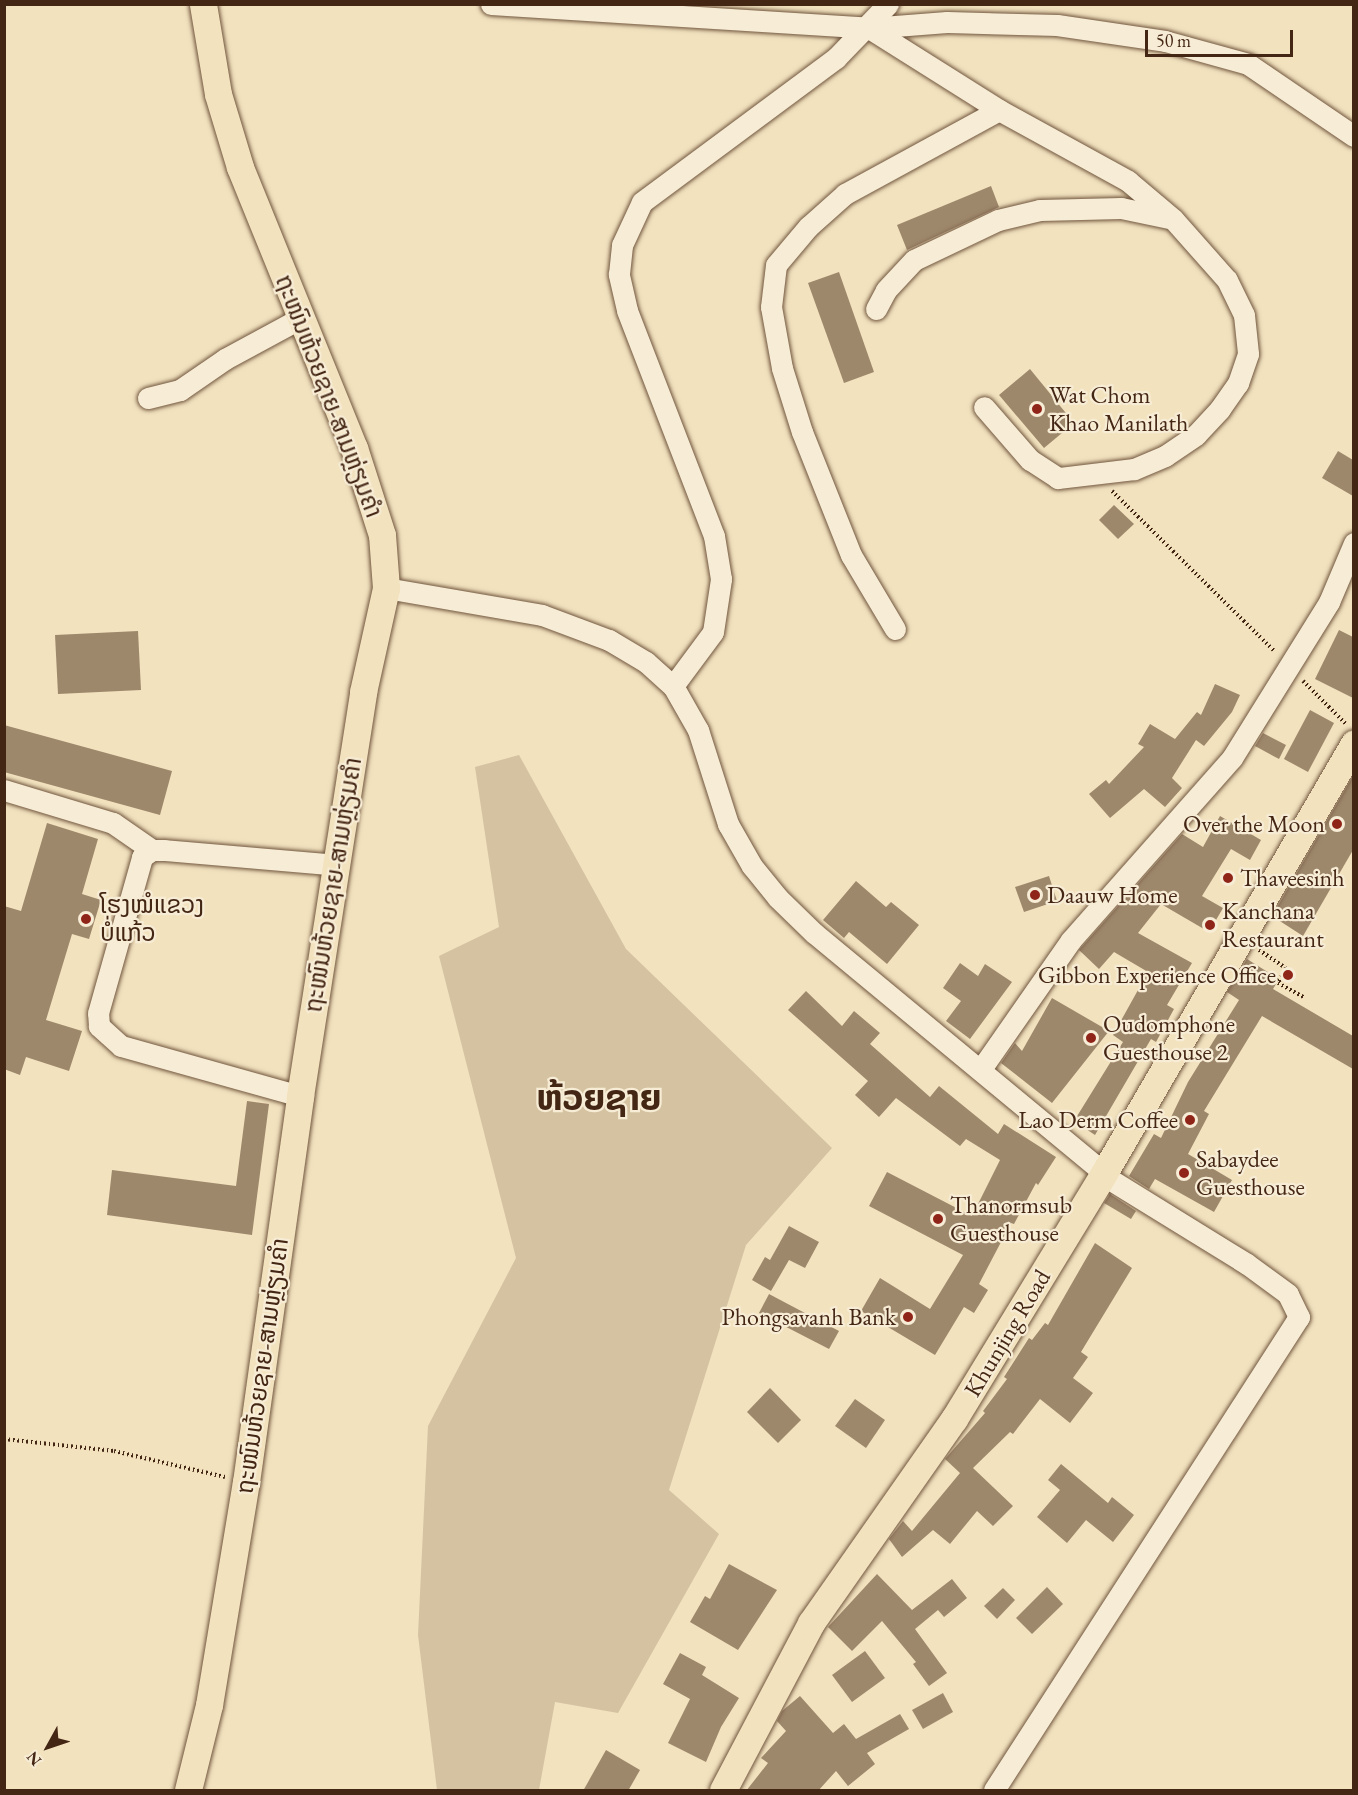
<!DOCTYPE html>
<meta charset="utf-8">
<style>
body{margin:0}
#map{position:relative;width:1358px;height:1795px;overflow:hidden;background:#f2e2be;font-family:"EB Garamond","Noto Sans Lao",serif}
div>[style]{position:absolute}
[style*='--x']{left:calc(var(--x)*1px);top:calc(var(--y)*1px);width:calc(var(--w)*1px);rotate:calc(var(--a)*1deg)}
.green>*{inset:0;background:#d4c2a1}
.building>*{inset:0;background:#9e886c}
.path>*{height:4px;margin-top:-2px;transform-origin:0;background:repeating-linear-gradient(90deg,#442614 0 1.5px,transparent 0 4.5px)}
.roads{filter:drop-shadow(0 0 2px #70553e) drop-shadow(0 0 2px #70553e)}
.minor>*{height:21px;margin:-10.5px;padding:0 10.5px;transform-origin:10.5px;border-radius:10.5px;background:#f7ecd5}
.major>*{height:27px;margin:-13.5px;padding:0 13.5px;transform-origin:13.5px;border-radius:13.5px;background:#f2e2be}
.dots>*{width:16px;height:16px;translate:-50% -50%;box-sizing:border-box;border:3px solid #f7ecd5;border-radius:50%}
span{translate:-50% -50%;white-space:nowrap;text-align:center;line-height:1.15;-webkit-text-stroke:4.5px #f7ecd5;paint-order:stroke}
.poi-label{font-size:24px;color:#442614}
.left{translate:0 -50%;text-align:left}
.right{translate:-100% -50%;text-align:right}
.street-label{font-size:24px;color:#442614}
.town-label{font-size:36px;color:#442614;font-weight:700}
.frame{position:absolute;inset:0;border:6px solid #442614;pointer-events:none}
.north{position:absolute;left:18px;top:1717px;width:60px;height:60px;-webkit-text-stroke:4px #f7ecd5;paint-order:stroke;rotate:230deg;font-size:16px;font-weight:700;line-height:24px;text-align:center;color:#442614}
.north::after{content:'';display:block;margin:auto;width:21px;height:27px;background:#442614;clip-path:polygon(50% 0,100% 100%,50% 72%,0 100%)}
.scale{position:absolute;left:1145px;top:30px;width:148px;height:27px;box-sizing:border-box;border:3px solid #442614;border-top:0;padding-left:8px;font-size:18px;line-height:21px;white-space:nowrap;color:#442614;-webkit-text-stroke:4px #f7ecd5;paint-order:stroke}
</style>
<div id="map">
<div class="green">
<div style="clip-path:polygon(519px 755px,626px 949px,832px 1148px,746px 1245px,669px 1490px,719px 1534px,618px 1713px,555px 1702px,539px 1790px,437px 1790px,418px 1635px,428px 1426px,516px 1258px,439px 956px,499px 927px,475px 767px)"></div>
</div>
<div class="building">
<div style="clip-path:polygon(991px 186px,999px 207px,907px 250px,897px 225px)"></div>
<div style="clip-path:polygon(839px 272px,874px 372px,844px 383px,808px 283px)"></div>
<div style="clip-path:polygon(1030px 369px,1074px 423px,1044px 448px,999px 395px)"></div>
<div style="clip-path:polygon(1338px 451px,1353px 460px,1353px 496px,1322px 478px)"></div>
<div style="clip-path:polygon(1114px 505px,1134px 524px,1118px 539px,1099px 520px)"></div>
<div style="clip-path:polygon(1339px 630px,1353px 637px,1353px 698px,1315px 679px)"></div>
<div style="clip-path:polygon(138px 631px,141px 690px,58px 694px,55px 635px)"></div>
<div style="clip-path:polygon(1215px 684px,1240px 695px,1232px 712px,1204px 746px,1196px 740px,1172px 778px,1182px 788px,1165px 807px,1144px 789px,1110px 818px,1089px 794px,1106px 780px,1109px 784px,1144px 747px,1138px 744px,1150px 724px,1175px 739px,1197px 712px,1201px 715px)"></div>
<div style="clip-path:polygon(1310px 710px,1334px 723px,1308px 772px,1284px 759px)"></div>
<div style="clip-path:polygon(4px 725px,172px 771px,160px 815px,4px 772px)"></div>
<div style="clip-path:polygon(1263px 733px,1286px 745px,1279px 759px,1255px 746px)"></div>
<div style="clip-path:polygon(1353px 776px,1353px 850px,1303px 936px,1272px 916px)"></div>
<div style="clip-path:polygon(1220px 816px,1261px 840px,1250px 860px,1231px 849px,1202px 896px,1223px 908px,1209px 932px,1161px 904px,1138px 933px,1192px 963px,1167px 1005px,1174px 1009px,1156px 1042px,1151px 1039px,1095px 1135px,1074px 1121px,1123px 1042px,1113px 1035px,1148px 972px,1114px 952px,1099px 969px,1079px 950px,1182px 834px,1203px 847px)"></div>
<div style="clip-path:polygon(47px 823px,98px 839px,82px 894px,101px 900px,89px 939px,72px 934px,46px 1020px,82px 1031px,69px 1071px,26px 1057px,20px 1075px,4px 1069px,4px 906px,21px 911px)"></div>
<div style="clip-path:polygon(1049px 876px,1057px 901px,1024px 912px,1015px 887px)"></div>
<div style="clip-path:polygon(856px 881px,886px 907px,891px 902px,919px 925px,887px 964px,849px 932px,844px 938px,823px 920px)"></div>
<div style="clip-path:polygon(1247px 959px,1279px 979px,1273px 989px,1353px 1036px,1353px 1069px,1262px 1016px,1204px 1111px,1209px 1114px,1188px 1154px,1232px 1180px,1214px 1212px,1155px 1179px,1149px 1189px,1129px 1176px,1154px 1134px,1161px 1138px,1188px 1082px,1239px 1000px,1227px 992px)"></div>
<div style="clip-path:polygon(960px 963px,978px 976px,985px 964px,1012px 982px,970px 1039px,946px 1021px,961px 1001px,943px 988px)"></div>
<div style="clip-path:polygon(806px 991px,842px 1026px,854px 1011px,880px 1033px,870px 1044px,930px 1097px,939px 1086px,998px 1134px,1004px 1124px,1056px 1157px,1038px 1185px,1036px 1183px,1014px 1224px,1011px 1223px,979px 1284px,988px 1290px,974px 1313px,964px 1307px,935px 1355px,861px 1311px,880px 1278px,930px 1309px,963px 1255px,869px 1206px,887px 1172px,972px 1216px,1000px 1160px,966px 1139px,960px 1146px,896px 1098px,879px 1117px,855px 1095px,868px 1081px,788px 1010px)"></div>
<div style="clip-path:polygon(1052px 998px,1109px 1031px,1052px 1103px,1001px 1063px,1015px 1043px,1022px 1051px)"></div>
<div style="clip-path:polygon(247px 1101px,269px 1104px,252px 1235px,107px 1215px,112px 1170px,236px 1186px)"></div>
<div style="clip-path:polygon(1110px 1194px,1136px 1211px,1131px 1219px,1104px 1203px)"></div>
<div style="clip-path:polygon(789px 1226px,819px 1242px,805px 1268px,789px 1260px,771px 1291px,752px 1280px,765px 1257px,770px 1260px)"></div>
<div style="clip-path:polygon(1095px 1243px,1132px 1268px,1081px 1352px,1088px 1357px,1073px 1378px,1093px 1393px,1070px 1423px,1040px 1399px,1013px 1434px,1010px 1432px,973px 1468px,1013px 1506px,993px 1526px,977px 1511px,950px 1544px,933px 1530px,902px 1557px,889px 1539px,903px 1521px,912px 1531px,960px 1473px,945px 1459px,985px 1413px,983px 1411px,1007px 1379px,1004px 1377px,1029px 1338px,1032px 1340px,1045px 1323px,1048px 1325px)"></div>
<div style="clip-path:polygon(769px 1294px,839px 1331px,829px 1349px,759px 1313px)"></div>
<div style="clip-path:polygon(770px 1388px,801px 1420px,778px 1443px,747px 1412px)"></div>
<div style="clip-path:polygon(855px 1399px,885px 1420px,866px 1448px,835px 1426px)"></div>
<div style="clip-path:polygon(1061px 1464px,1108px 1503px,1112px 1497px,1134px 1515px,1113px 1542px,1086px 1520px,1067px 1543px,1037px 1517px,1060px 1490px,1048px 1480px)"></div>
<div style="clip-path:polygon(729px 1564px,777px 1590px,738px 1650px,690px 1622px,705px 1596px,710px 1599px)"></div>
<div style="clip-path:polygon(877px 1574px,912px 1610px,952px 1579px,967px 1598px,944px 1617px,938px 1610px,915px 1629px,947px 1673px,929px 1686px,913px 1664px,916px 1662px,882px 1621px,852px 1651px,828px 1627px)"></div>
<div style="clip-path:polygon(1047px 1587px,1063px 1604px,1032px 1634px,1016px 1618px)"></div>
<div style="clip-path:polygon(1003px 1588px,1015px 1600px,997px 1619px,984px 1606px)"></div>
<div style="clip-path:polygon(865px 1651px,885px 1678px,852px 1702px,832px 1675px)"></div>
<div style="clip-path:polygon(680px 1653px,706px 1667px,702px 1675px,739px 1698px,721px 1727px,706px 1762px,668px 1743px,690px 1699px,663px 1684px)"></div>
<div style="clip-path:polygon(943px 1693px,953px 1712px,923px 1729px,912px 1710px)"></div>
<div style="clip-path:polygon(800px 1696px,833px 1733px,844px 1724px,856px 1739px,900px 1714px,909px 1729px,867px 1753px,875px 1764px,848px 1786px,836px 1771px,818px 1791px,746px 1791px,768px 1763px,761px 1758px,786px 1731px,777px 1721px,782px 1711px)"></div>
<div style="clip-path:polygon(606px 1750px,640px 1770px,628px 1791px,583px 1791px)"></div>
</div>
<div class="path">
<div style="--x:1112;--y:491;--w:229;--a:44.6"></div>
<div style="--x:1303;--y:681;--w:62;--a:45"></div>
<div style="--x:1259;--y:950;--w:32;--a:34"></div>
<div style="--x:1286;--y:968;--w:17;--a:118"></div>
<div style="--x:1278;--y:983;--w:29;--a:29"></div>
<div style="--x:4;--y:1439;--w:111;--a:6.2"></div>
<div style="--x:114;--y:1451;--w:114;--a:13.2"></div>
</div>
<div class="roads">
<div class="minor">
<div style="--x:491;--y:4;--w:379;--a:3.6"></div>
<div style="--x:869;--y:28;--w:78;--a:-4.4"></div>
<div style="--x:947;--y:22;--w:110;--a:1.6"></div>
<div style="--x:1057;--y:25;--w:109;--a:8.4"></div>
<div style="--x:1165;--y:41;--w:86;--a:15.5"></div>
<div style="--x:1248;--y:64;--w:128;--a:34.2"></div>
<div style="--x:869;--y:28;--w:154;--a:32.2"></div>
<div style="--x:999;--y:110;--w:147;--a:28.8"></div>
<div style="--x:1128;--y:181;--w:59;--a:40.2"></div>
<div style="--x:1173;--y:219;--w:81;--a:48.5"></div>
<div style="--x:1227;--y:280;--w:39;--a:64"></div>
<div style="--x:1244;--y:315;--w:39;--a:84"></div>
<div style="--x:1248;--y:354;--w:31;--a:109"></div>
<div style="--x:1238;--y:383;--w:32;--a:125"></div>
<div style="--x:1220;--y:409;--w:35;--a:133"></div>
<div style="--x:1196;--y:435;--w:37;--a:146"></div>
<div style="--x:1165;--y:456;--w:34;--a:157"></div>
<div style="--x:1134;--y:469;--w:77;--a:173.2"></div>
<div style="--x:1058;--y:478;--w:33;--a:-147"></div>
<div style="--x:1030;--y:460;--w:70;--a:-131"></div>
<div style="--x:876;--y:309;--w:21;--a:-62"></div>
<div style="--x:886;--y:290;--w:41;--a:-47"></div>
<div style="--x:914;--y:260;--w:93;--a:-25.5"></div>
<div style="--x:998;--y:220;--w:43;--a:-13.4"></div>
<div style="--x:1040;--y:210;--w:81;--a:-1.4"></div>
<div style="--x:1121;--y:208;--w:49;--a:11.8"></div>
<div style="--x:148;--y:398;--w:33;--a:-14"></div>
<div style="--x:180;--y:390;--w:55;--a:-34.6"></div>
<div style="--x:225;--y:359;--w:84;--a:-28.4"></div>
<div style="--x:386;--y:588;--w:158;--a:9.8"></div>
<div style="--x:542;--y:615;--w:72;--a:20.5"></div>
<div style="--x:609;--y:640;--w:43;--a:30.7"></div>
<div style="--x:646;--y:662;--w:36;--a:42"></div>
<div style="--x:673;--y:686;--w:51;--a:60.4"></div>
<div style="--x:698;--y:730;--w:99;--a:72.3"></div>
<div style="--x:728;--y:824;--w:48;--a:60.3"></div>
<div style="--x:752;--y:866;--w:41;--a:50.9"></div>
<div style="--x:778;--y:898;--w:50;--a:44.2"></div>
<div style="--x:814;--y:933;--w:376;--a:39.6"></div>
<div style="--x:895;--y:629;--w:86;--a:-120.7"></div>
<div style="--x:851;--y:555;--w:132;--a:-111.7"></div>
<div style="--x:802;--y:432;--w:67;--a:-107.4"></div>
<div style="--x:782;--y:368;--w:62;--a:-100.2"></div>
<div style="--x:771;--y:307;--w:42;--a:-83.2"></div>
<div style="--x:776;--y:265;--w:50;--a:-49.9"></div>
<div style="--x:808;--y:227;--w:50;--a:-41.7"></div>
<div style="--x:845;--y:194;--w:175;--a:-28.6"></div>
<div style="--x:673;--y:686;--w:67;--a:-53.5"></div>
<div style="--x:713;--y:632;--w:54;--a:-81.4"></div>
<div style="--x:721;--y:579;--w:44;--a:-99.2"></div>
<div style="--x:714;--y:536;--w:242;--a:-111.1"></div>
<div style="--x:627;--y:310;--w:37;--a:-103"></div>
<div style="--x:619;--y:274;--w:29;--a:-84"></div>
<div style="--x:622;--y:245;--w:47;--a:-65.1"></div>
<div style="--x:642;--y:202;--w:242;--a:-36.6"></div>
<div style="--x:836;--y:58;--w:75;--a:-46.1"></div>
<div style="--x:4;--y:790;--w:114;--a:16.8"></div>
<div style="--x:113;--y:823;--w:47;--a:34.7"></div>
<div style="--x:981;--y:1069;--w:157;--a:-55.1"></div>
<div style="--x:1071;--y:940;--w:243;--a:-48.5"></div>
<div style="--x:1232;--y:758;--w:184;--a:-58.1"></div>
<div style="--x:1329;--y:602;--w:64;--a:-67"></div>
<div style="--x:300;--y:1096;--w:186;--a:-164.4"></div>
<div style="--x:121;--y:1046;--w:30;--a:-138"></div>
<div style="--x:99;--y:1026;--w:13;--a:-94"></div>
<div style="--x:98;--y:1013;--w:162;--a:-74.2"></div>
<div style="--x:142;--y:857;--w:12;--a:-35"></div>
<div style="--x:152;--y:850;--w:12;--a:0"></div>
<div style="--x:164;--y:850;--w:175;--a:4.9"></div>
<div style="--x:994;--y:1790;--w:563;--a:-57.19"></div>
<div style="--x:1299;--y:1317;--w:25;--a:-116"></div>
<div style="--x:1288;--y:1294;--w:51;--a:-143.8"></div>
<div style="--x:1247;--y:1264;--w:169;--a:-148.3"></div>
</div>
<div class="major">
<div style="--x:188;--y:1790;--w:88;--a:-76.1"></div>
<div style="--x:209;--y:1705;--w:226;--a:-80.6"></div>
<div style="--x:246;--y:1482;--w:390;--a:-82"></div>
<div style="--x:300;--y:1096;--w:409;--a:-81.1"></div>
<div style="--x:363;--y:692;--w:107;--a:-77.5"></div>
<div style="--x:386;--y:588;--w:53;--a:-94.3"></div>
<div style="--x:382;--y:535;--w:91;--a:-107.8"></div>
<div style="--x:354;--y:448;--w:303;--a:-112.1"></div>
<div style="--x:240;--y:167;--w:76;--a:-106.8"></div>
<div style="--x:218;--y:94;--w:91;--a:-99.5"></div>
<div style="--x:723;--y:1790;--w:189;--a:-62.2"></div>
<div style="--x:811;--y:1623;--w:249;--a:-55"></div>
<div style="--x:954;--y:1419;--w:288;--a:-58.6"></div>
<div style="--x:1104;--y:1173;--w:497;--a:-59.8"></div>
</div>
</div>
<div class="dots">
<div style="left:1037px;top:409px;background:#8f2418"></div>
<div style="left:1337px;top:824px;background:#8f2418"></div>
<div style="left:1228px;top:878px;background:#8f2418"></div>
<div style="left:1035px;top:895px;background:#8f2418"></div>
<div style="left:86px;top:919px;background:#8f2418"></div>
<div style="left:1210px;top:925px;background:#8f2418"></div>
<div style="left:1288px;top:975px;background:#8f2418"></div>
<div style="left:1091px;top:1038px;background:#8f2418"></div>
<div style="left:1190px;top:1120px;background:#8f2418"></div>
<div style="left:1184px;top:1173px;background:#8f2418"></div>
<div style="left:938px;top:1219px;background:#8f2418"></div>
<div style="left:908px;top:1317px;background:#8f2418"></div>
</div>
<div class="poi-label">
<span class="left" style="left:1049px;top:409px">Wat Chom<br>Khao Manilath</span>
<span class="right" style="left:1325px;top:824px">Over the Moon</span>
<span class="left" style="left:1240px;top:878px">Thaveesinh</span>
<span class="left" style="left:1047px;top:895px">Daauw Home</span>
<span class="left" style="left:100px;top:919px">ໂຮງໝໍແຂວງ<br>ບໍ່ແກ້ວ</span>
<span class="left" style="left:1222px;top:925px">Kanchana<br>Restaurant</span>
<span class="right" style="left:1276px;top:975px">Gibbon Experience Office</span>
<span class="left" style="left:1103px;top:1038px">Oudomphone<br>Guesthouse 2</span>
<span class="right" style="left:1178px;top:1120px">Lao Derm Coffee</span>
<span class="left" style="left:1196px;top:1173px">Sabaydee<br>Guesthouse</span>
<span class="left" style="left:950px;top:1219px">Thanormsub<br>Guesthouse</span>
<span class="right" style="left:896px;top:1317px">Phongsavanh Bank</span>
</div>
<div class="street-label">
<span style="left:329px;top:396px;rotate:69deg">ຖະໜົນຫ້ວຍຊາຍ-ສາມຫຼ່ຽມຄຳ</span>
<span style="left:333px;top:885px;rotate:-81deg">ຖະໜົນຫ້ວຍຊາຍ-ສາມຫຼ່ຽມຄຳ</span>
<span style="left:1007px;top:1333px;rotate:-59deg">Khunjing Road</span>
<span style="left:262px;top:1366px;rotate:-82deg">ຖະໜົນຫ້ວຍຊາຍ-ສາມຫຼ່ຽມຄຳ</span>
</div>
<div class="town-label">
<span style="left:599px;top:1098px">ຫ້ວຍຊາຍ</span>
</div>
<div class="frame"></div>
<div class="north">N</div>
<div class="scale">50 m</div>
</div>
